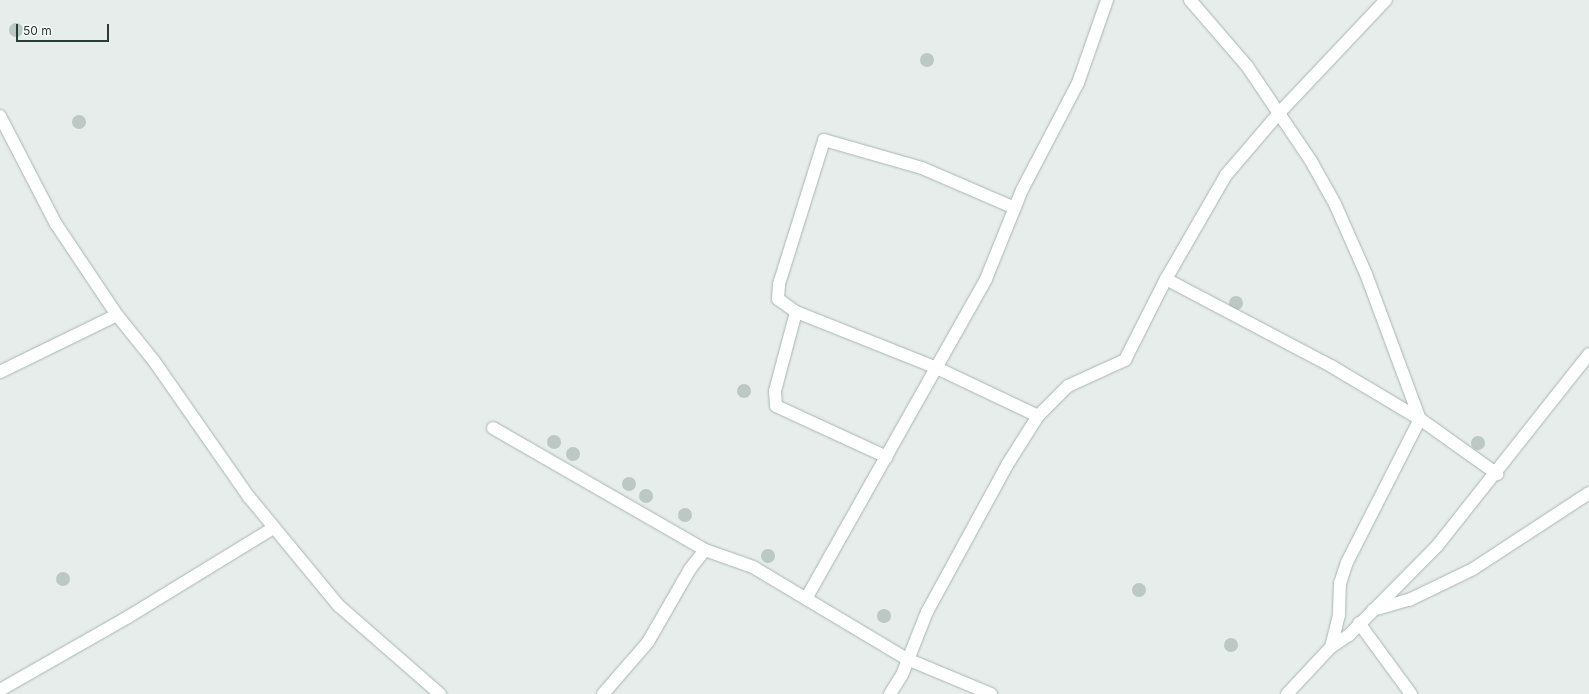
<!DOCTYPE html>
<style>
body{margin:0}
#map{position:relative;width:1589px;height:694px;overflow:hidden;background:#e6edea;font-family:Inter,sans-serif}
div>[style]{position:absolute}
[style*='--x']{left:calc(var(--x)*1px);top:calc(var(--y)*1px);width:calc(var(--w)*1px);rotate:calc(var(--a)*1deg)}
.building>*{inset:0;background:#bbc8c3}
.round{border-radius:50%}
.roads{filter:drop-shadow(0 0 1px #a9b5b1) drop-shadow(0 0 1px #a9b5b1)}
.street>*{height:12px;margin:-6px;padding:0 6px;transform-origin:6px;border-radius:6px;background:#fff}
span{translate:-50% -50%;white-space:nowrap;text-align:center;line-height:1.15;-webkit-text-stroke:4px #f6faf8;paint-order:stroke}
.scale{position:absolute;left:16px;top:24px;width:93px;height:18px;box-sizing:border-box;border:2px solid #263d38;border-top:0;padding-left:5px;font-size:12px;line-height:14px;white-space:nowrap;color:#263d38;-webkit-text-stroke:3px #f6faf8;paint-order:stroke}
</style>
<div id="map">
<div class="building">
<div class="round" style="left:9px;top:23px;width:14px;height:14px"></div>
<div class="round" style="left:920px;top:53px;width:14px;height:14px"></div>
<div class="round" style="left:72px;top:115px;width:14px;height:14px"></div>
<div class="round" style="left:1229px;top:296px;width:14px;height:14px"></div>
<div class="round" style="left:737px;top:384px;width:14px;height:14px"></div>
<div class="round" style="left:547px;top:435px;width:14px;height:14px"></div>
<div class="round" style="left:1471px;top:436px;width:14px;height:14px"></div>
<div class="round" style="left:566px;top:447px;width:14px;height:14px"></div>
<div class="round" style="left:622px;top:477px;width:14px;height:14px"></div>
<div class="round" style="left:639px;top:489px;width:14px;height:14px"></div>
<div class="round" style="left:678px;top:508px;width:14px;height:14px"></div>
<div class="round" style="left:761px;top:549px;width:14px;height:14px"></div>
<div class="round" style="left:56px;top:572px;width:14px;height:14px"></div>
<div class="round" style="left:1132px;top:583px;width:14px;height:14px"></div>
<div class="round" style="left:877px;top:609px;width:14px;height:14px"></div>
<div class="round" style="left:1224px;top:638px;width:14px;height:14px"></div>
</div>
<div class="roads">
<div class="street">
<div style="--x:1190;--y:0;--w:87;--a:49.2"></div>
<div style="--x:1247;--y:66;--w:115;--a:56"></div>
<div style="--x:1311;--y:161;--w:49;--a:60.8"></div>
<div style="--x:1335;--y:204;--w:77;--a:66.1"></div>
<div style="--x:1366;--y:274;--w:155;--a:69.6"></div>
<div style="--x:1420;--y:419;--w:161;--a:117"></div>
<div style="--x:1347;--y:562;--w:22;--a:108"></div>
<div style="--x:1340;--y:583;--w:32;--a:92"></div>
<div style="--x:1339;--y:615;--w:33;--a:104"></div>
<div style="--x:0;--y:116;--w:122;--a:62.6"></div>
<div style="--x:56;--y:224;--w:110;--a:56.2"></div>
<div style="--x:117;--y:315;--w:59;--a:51.2"></div>
<div style="--x:154;--y:361;--w:166;--a:55.1"></div>
<div style="--x:249;--y:497;--w:141;--a:50.5"></div>
<div style="--x:339;--y:606;--w:134;--a:41.1"></div>
<div style="--x:1166;--y:279;--w:187;--a:27.8"></div>
<div style="--x:1331;--y:366;--w:104;--a:30.8"></div>
<div style="--x:1420;--y:419;--w:95;--a:35.5"></div>
<div style="--x:796;--y:312;--w:82;--a:104.9"></div>
<div style="--x:775;--y:391;--w:15;--a:86"></div>
<div style="--x:776;--y:406;--w:122;--a:24.7"></div>
<div style="--x:0;--y:372;--w:130;--a:-26"></div>
<div style="--x:1038;--y:416;--w:42;--a:-45"></div>
<div style="--x:1068;--y:386;--w:63;--a:-24.5"></div>
<div style="--x:1125;--y:360;--w:91;--a:-63.2"></div>
<div style="--x:1166;--y:279;--w:120;--a:-60"></div>
<div style="--x:1226;--y:175;--w:83;--a:-49.4"></div>
<div style="--x:1280;--y:112;--w:154;--a:-46.6"></div>
<div style="--x:493;--y:428;--w:245;--a:29.9"></div>
<div style="--x:807;--y:597;--w:365;--a:-60.6"></div>
<div style="--x:986;--y:279;--w:96;--a:-68"></div>
<div style="--x:1022;--y:190;--w:121;--a:-62.4"></div>
<div style="--x:1078;--y:83;--w:88;--a:-70.7"></div>
<div style="--x:1373;--y:610;--w:37;--a:-16"></div>
<div style="--x:1409;--y:600;--w:71;--a:-25.8"></div>
<div style="--x:1473;--y:569;--w:139;--a:-33.2"></div>
<div style="--x:1359;--y:623;--w:88;--a:53.8"></div>
<div style="--x:0;--y:690;--w:147;--a:-29.7"></div>
<div style="--x:128;--y:617;--w:170;--a:-31.5"></div>
<div style="--x:603;--y:694;--w:69;--a:-49.1"></div>
<div style="--x:648;--y:642;--w:84;--a:-60.1"></div>
<div style="--x:690;--y:569;--w:24;--a:-52"></div>
<div style="--x:705;--y:550;--w:51;--a:19.5"></div>
<div style="--x:753;--y:567;--w:179;--a:30.9"></div>
<div style="--x:907;--y:659;--w:91;--a:22.6"></div>
<div style="--x:890;--y:694;--w:22;--a:-58"></div>
<div style="--x:902;--y:675;--w:68;--a:-68.4"></div>
<div style="--x:927;--y:612;--w:167;--a:-61.4"></div>
<div style="--x:1007;--y:465;--w:58;--a:-57.7"></div>
<div style="--x:1038;--y:416;--w:112;--a:-154.6"></div>
<div style="--x:937;--y:368;--w:152;--a:-158.3"></div>
<div style="--x:796;--y:312;--w:22;--a:-144"></div>
<div style="--x:778;--y:299;--w:15;--a:-86"></div>
<div style="--x:779;--y:284;--w:151;--a:-72.6"></div>
<div style="--x:824;--y:140;--w:102;--a:15.9"></div>
<div style="--x:922;--y:168;--w:101;--a:23.3"></div>
<div style="--x:1287;--y:694;--w:64;--a:-46.9"></div>
<div style="--x:1331;--y:647;--w:22;--a:-34"></div>
<div style="--x:1349;--y:635;--w:125;--a:-45.3"></div>
<div style="--x:1437;--y:546;--w:245;--a:-51.6"></div>
</div>
</div>
<div class="scale">50 m</div>
</div>
